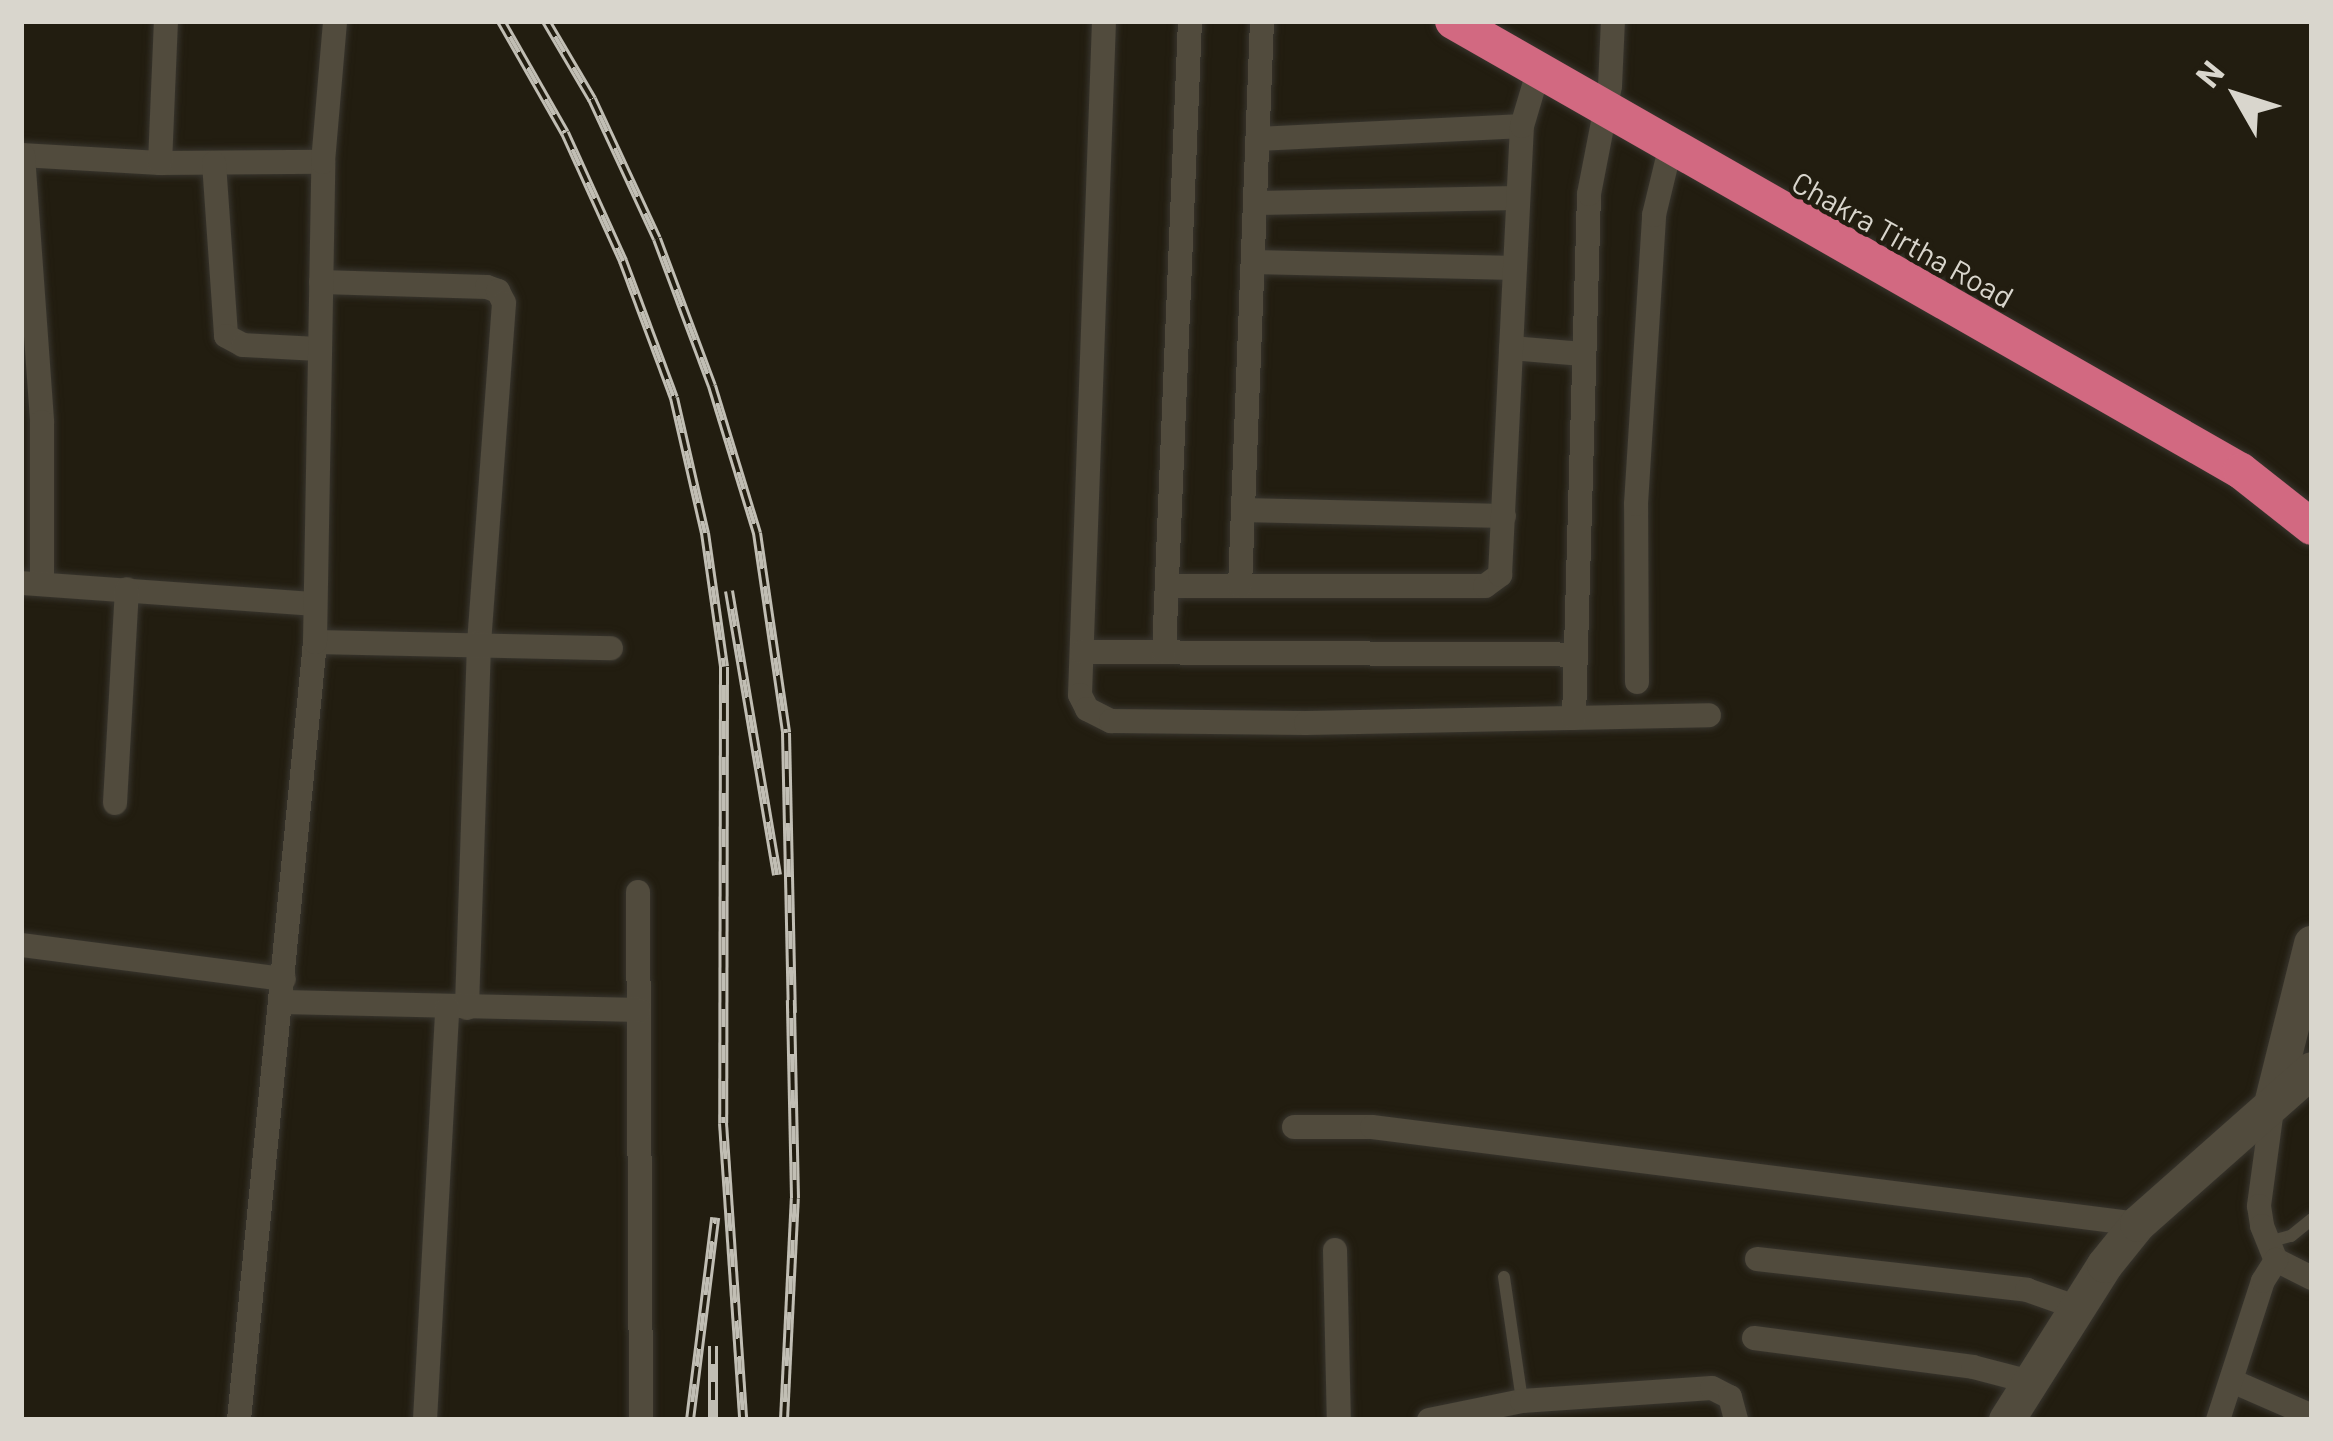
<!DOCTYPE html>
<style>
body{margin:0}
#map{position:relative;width:2333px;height:1441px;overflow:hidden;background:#221d10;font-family:Barlow,sans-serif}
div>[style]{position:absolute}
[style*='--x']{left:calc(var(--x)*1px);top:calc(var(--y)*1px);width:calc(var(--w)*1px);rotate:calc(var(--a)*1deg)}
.roads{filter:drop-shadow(0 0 3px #38352e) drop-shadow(0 0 3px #38352e)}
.lane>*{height:12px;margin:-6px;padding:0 6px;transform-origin:6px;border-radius:6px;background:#514b3d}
.street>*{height:24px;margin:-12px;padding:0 12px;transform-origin:12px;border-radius:12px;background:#514b3d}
.secondary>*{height:36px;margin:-18px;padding:0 18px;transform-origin:18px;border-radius:18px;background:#514b3d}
.highway>*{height:36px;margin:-18px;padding:0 18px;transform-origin:18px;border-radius:18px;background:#d26981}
.rail>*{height:10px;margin-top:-5px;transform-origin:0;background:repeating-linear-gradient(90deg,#221d10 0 18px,#c1beb4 0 36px);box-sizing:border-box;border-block:3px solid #c1beb4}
span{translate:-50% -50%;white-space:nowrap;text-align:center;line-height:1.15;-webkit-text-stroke:9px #221d10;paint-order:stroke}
.street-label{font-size:30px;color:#d9d6cd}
.frame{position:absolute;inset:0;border:24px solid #d9d6cd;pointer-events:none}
.north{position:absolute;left:2177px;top:36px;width:120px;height:120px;-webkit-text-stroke:9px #221d10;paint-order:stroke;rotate:309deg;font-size:33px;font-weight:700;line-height:48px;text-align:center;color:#d9d6cd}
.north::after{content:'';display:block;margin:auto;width:42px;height:54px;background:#d9d6cd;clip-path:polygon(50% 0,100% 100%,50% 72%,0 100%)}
</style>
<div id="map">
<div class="roads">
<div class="lane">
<div style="--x:2268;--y:1242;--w:24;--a:-15"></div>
<div style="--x:2291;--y:1236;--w:27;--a:-39"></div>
<div style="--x:1504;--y:1277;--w:125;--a:81.7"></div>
</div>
<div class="street">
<div style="--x:1104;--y:21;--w:674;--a:92.04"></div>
<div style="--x:1080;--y:695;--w:16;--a:63"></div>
<div style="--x:1087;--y:709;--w:27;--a:27"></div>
<div style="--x:1111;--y:721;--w:195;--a:0.6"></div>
<div style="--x:1306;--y:723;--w:403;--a:-1.1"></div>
<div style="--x:1259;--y:139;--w:263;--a:-2.8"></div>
<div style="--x:21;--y:155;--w:139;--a:3.3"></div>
<div style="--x:160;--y:163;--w:163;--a:-0.4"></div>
<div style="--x:23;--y:155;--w:268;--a:85.9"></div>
<div style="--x:42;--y:422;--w:162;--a:90"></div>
<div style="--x:160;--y:163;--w:142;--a:-87.6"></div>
<div style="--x:214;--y:163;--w:173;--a:86"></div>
<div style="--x:226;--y:336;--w:19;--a:28"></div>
<div style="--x:243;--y:345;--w:77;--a:3"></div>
<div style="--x:1257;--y:203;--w:261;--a:-1.1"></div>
<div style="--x:1254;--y:262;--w:261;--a:1.3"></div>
<div style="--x:321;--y:282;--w:166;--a:1.7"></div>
<div style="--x:487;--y:287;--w:12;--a:20"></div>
<div style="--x:498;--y:291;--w:13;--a:63"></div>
<div style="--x:504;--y:303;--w:342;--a:94.2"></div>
<div style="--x:479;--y:644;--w:364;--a:91.9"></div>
<div style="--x:1511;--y:348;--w:72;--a:4.8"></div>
<div style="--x:1243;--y:510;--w:261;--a:1.3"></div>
<div style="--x:21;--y:583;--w:294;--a:4.1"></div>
<div style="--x:1167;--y:586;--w:318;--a:0"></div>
<div style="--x:1485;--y:586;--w:19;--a:-36"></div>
<div style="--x:1500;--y:575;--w:450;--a:-87.2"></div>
<div style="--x:1522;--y:126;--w:56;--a:-73.5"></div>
<div style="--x:1240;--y:586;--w:565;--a:-87.77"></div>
<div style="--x:315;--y:642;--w:296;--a:1.2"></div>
<div style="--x:1082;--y:652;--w:493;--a:0.3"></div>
<div style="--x:1164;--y:652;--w:632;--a:-87.64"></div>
<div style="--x:1637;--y:682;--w:178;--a:-90.3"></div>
<div style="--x:1636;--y:504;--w:290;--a:-86.4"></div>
<div style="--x:1654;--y:215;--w:68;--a:-76.4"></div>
<div style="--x:1574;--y:718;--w:524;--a:-88.36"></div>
<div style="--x:1589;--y:194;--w:110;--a:-79"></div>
<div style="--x:1610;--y:86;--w:65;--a:-87.4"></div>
<div style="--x:115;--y:803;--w:214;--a:-86.8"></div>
<div style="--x:638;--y:892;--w:528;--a:89.67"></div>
<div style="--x:21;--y:945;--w:265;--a:7.4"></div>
<div style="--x:283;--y:1002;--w:356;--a:1.3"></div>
<div style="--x:2273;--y:1102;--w:105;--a:97.7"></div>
<div style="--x:2259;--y:1206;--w:20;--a:81"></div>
<div style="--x:2262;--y:1226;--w:37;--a:68"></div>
<div style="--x:2276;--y:1260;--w:40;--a:26.6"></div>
<div style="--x:1294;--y:1127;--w:78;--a:0"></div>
<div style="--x:1372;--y:1127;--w:772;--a:7.22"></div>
<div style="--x:1335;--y:1250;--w:170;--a:88.7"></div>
<div style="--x:1757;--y:1259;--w:272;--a:6.5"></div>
<div style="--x:2027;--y:1290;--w:54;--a:19.4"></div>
<div style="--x:1754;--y:1338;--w:221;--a:7.5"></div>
<div style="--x:1973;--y:1367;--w:60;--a:14.5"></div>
<div style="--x:2232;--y:1381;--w:87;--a:23.6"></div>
<div style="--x:239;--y:1420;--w:782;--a:-84.42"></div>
<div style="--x:315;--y:642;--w:480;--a:-89"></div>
<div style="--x:323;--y:162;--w:142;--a:-85.1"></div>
<div style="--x:425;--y:1420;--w:413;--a:-86.9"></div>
<div style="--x:1429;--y:1420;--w:95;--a:-11.5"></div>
<div style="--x:1522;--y:1401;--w:190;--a:-3.9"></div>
<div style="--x:1712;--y:1388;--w:20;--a:27"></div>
<div style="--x:1730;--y:1397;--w:24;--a:75"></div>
<div style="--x:2218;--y:1420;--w:146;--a:-72.1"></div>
<div style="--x:2263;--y:1281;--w:25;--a:-58"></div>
</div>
<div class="secondary">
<div style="--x:2273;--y:1100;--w:161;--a:-76"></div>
<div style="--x:2007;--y:1420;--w:183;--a:-57.7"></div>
<div style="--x:2105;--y:1265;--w:53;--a:-51.2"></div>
<div style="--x:2138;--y:1224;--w:232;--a:-41.5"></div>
</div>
<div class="highway">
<div style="--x:1453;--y:21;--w:907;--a:29.73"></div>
<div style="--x:2241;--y:471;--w:90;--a:38.3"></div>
</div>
</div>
<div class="rail">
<div style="--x:501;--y:21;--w:129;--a:60.3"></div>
<div style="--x:565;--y:133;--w:141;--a:65.6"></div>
<div style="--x:623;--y:261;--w:146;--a:69.6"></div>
<div style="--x:674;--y:398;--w:139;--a:77.1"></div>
<div style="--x:705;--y:533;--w:135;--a:81.9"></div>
<div style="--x:724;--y:667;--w:456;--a:90.1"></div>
<div style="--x:723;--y:1123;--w:298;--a:86.1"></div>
<div style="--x:546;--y:21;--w:91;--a:59.5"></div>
<div style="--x:592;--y:99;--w:154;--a:65.1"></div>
<div style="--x:657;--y:239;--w:157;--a:69.5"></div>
<div style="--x:712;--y:386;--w:154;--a:73"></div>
<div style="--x:757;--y:533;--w:202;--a:81.7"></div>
<div style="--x:786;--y:733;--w:280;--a:88.8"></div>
<div style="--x:729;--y:591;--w:288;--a:80.4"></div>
<div style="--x:713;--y:1346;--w:74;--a:90"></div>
<div style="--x:690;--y:1420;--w:204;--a:-82.9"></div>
<div style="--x:784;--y:1420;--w:222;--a:-87.2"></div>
<div style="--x:795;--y:1198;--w:198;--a:-91.2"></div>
</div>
<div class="street-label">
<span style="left:1903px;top:239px;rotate:29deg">Chakra Tirtha Road</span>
</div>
<div class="frame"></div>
<div class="north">N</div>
</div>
